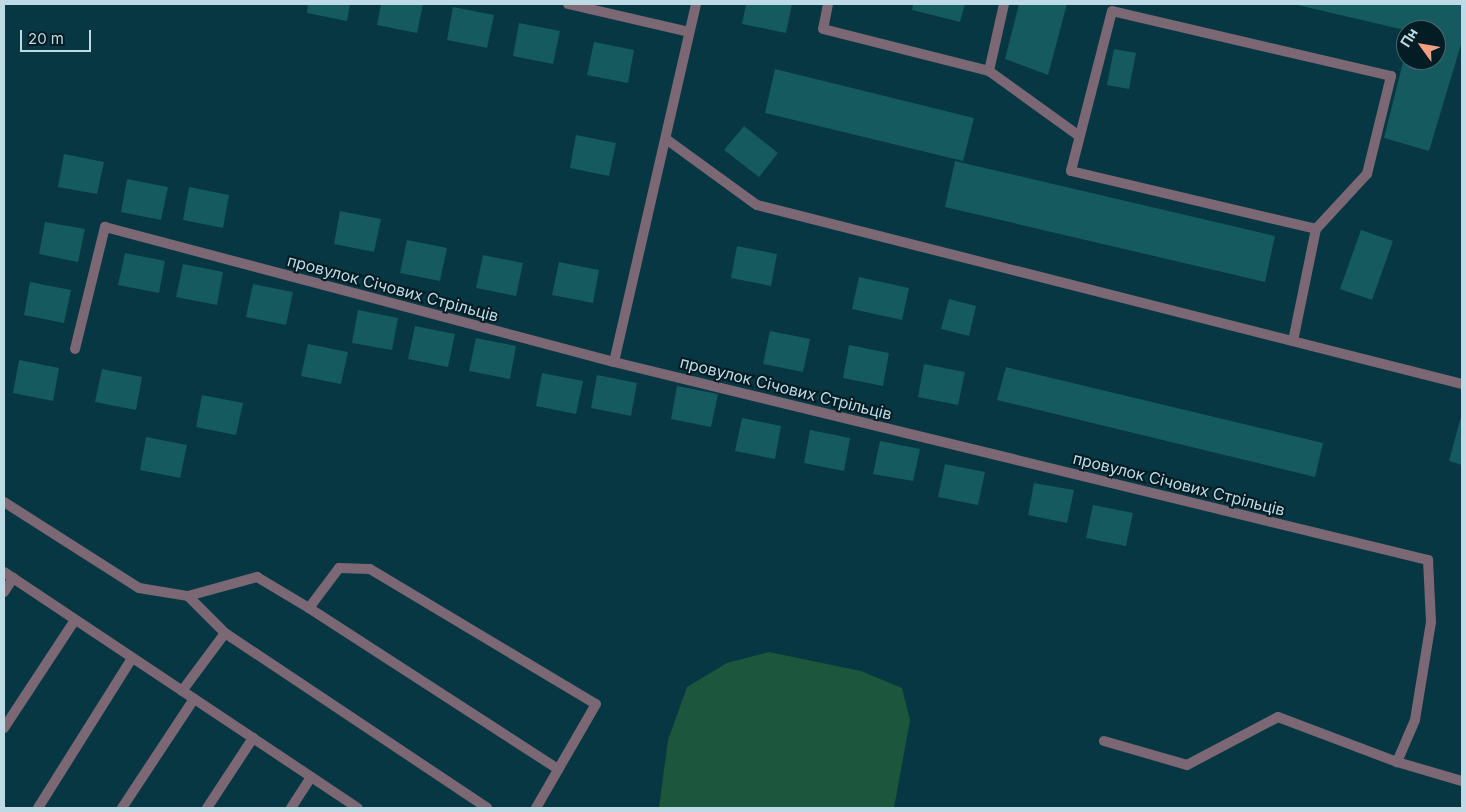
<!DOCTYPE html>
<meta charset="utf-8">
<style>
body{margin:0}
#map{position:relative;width:1466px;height:812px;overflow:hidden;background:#073743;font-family:Inter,sans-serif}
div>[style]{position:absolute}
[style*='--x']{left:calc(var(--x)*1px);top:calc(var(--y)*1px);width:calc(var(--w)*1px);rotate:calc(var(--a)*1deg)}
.green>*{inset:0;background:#1c563c}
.building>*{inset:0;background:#145a5e}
.service>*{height:10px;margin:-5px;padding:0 5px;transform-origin:5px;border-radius:5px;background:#7b6874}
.minor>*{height:10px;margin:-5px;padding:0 5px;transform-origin:5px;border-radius:5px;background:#7b6874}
span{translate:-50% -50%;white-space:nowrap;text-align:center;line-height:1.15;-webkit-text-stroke:4px #041c23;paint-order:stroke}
.street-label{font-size:16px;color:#bedae4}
.frame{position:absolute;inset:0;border:5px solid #bedae4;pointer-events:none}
.north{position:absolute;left:1396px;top:20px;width:50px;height:50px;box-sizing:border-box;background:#041c23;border:1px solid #4e6870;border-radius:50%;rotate:302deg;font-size:14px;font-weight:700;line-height:20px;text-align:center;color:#bedae4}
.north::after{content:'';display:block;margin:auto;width:18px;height:22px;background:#f3a082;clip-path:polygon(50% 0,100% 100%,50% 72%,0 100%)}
.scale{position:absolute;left:20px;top:30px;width:71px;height:22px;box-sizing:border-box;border:2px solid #bedae4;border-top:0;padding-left:6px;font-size:15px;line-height:18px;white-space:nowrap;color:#bedae4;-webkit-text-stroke:4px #041c23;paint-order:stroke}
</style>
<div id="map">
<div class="green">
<div style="clip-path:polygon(769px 652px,861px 671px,902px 688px,910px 720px,894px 808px,659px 808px,668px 740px,687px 687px,727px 663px)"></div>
</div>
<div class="building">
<div style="clip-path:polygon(308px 4px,350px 4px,347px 21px,307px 13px)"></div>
<div style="clip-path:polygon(381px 4px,423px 4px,417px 33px,377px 25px)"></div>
<div style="clip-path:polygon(746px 4px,792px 4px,786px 33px,742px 24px)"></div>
<div style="clip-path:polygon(913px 4px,965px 4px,960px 22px,912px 10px)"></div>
<div style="clip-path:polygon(1019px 4px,1067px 4px,1048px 75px,1005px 59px)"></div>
<div style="clip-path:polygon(1293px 4px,1462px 4px,1462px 41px,1429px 151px,1384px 138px,1405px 54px,1406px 60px,1436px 60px,1436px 30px,1405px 30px)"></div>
<div style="clip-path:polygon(453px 7px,494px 15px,487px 48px,447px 40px)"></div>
<div style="clip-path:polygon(519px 23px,560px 31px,553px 64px,513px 56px)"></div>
<div style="clip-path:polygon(594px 42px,634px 50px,628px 83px,587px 75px)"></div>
<div style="clip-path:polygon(1114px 49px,1136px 53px,1129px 89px,1107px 85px)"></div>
<div style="clip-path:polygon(775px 69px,974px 118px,963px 161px,765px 113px)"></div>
<div style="clip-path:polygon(744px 126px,778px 153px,759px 177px,724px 150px)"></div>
<div style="clip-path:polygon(576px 135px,616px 143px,609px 176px,570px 168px)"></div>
<div style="clip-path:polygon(64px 154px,104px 162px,97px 194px,58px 187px)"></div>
<div style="clip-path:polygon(955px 161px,1275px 236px,1265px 282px,945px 207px)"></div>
<div style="clip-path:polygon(127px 179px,168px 187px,161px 220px,121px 212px)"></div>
<div style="clip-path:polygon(189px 187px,229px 195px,223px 228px,183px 220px)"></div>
<div style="clip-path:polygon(340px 211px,381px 219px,374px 252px,334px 244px)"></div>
<div style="clip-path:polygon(45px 222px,85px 229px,78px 262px,39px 254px)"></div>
<div style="clip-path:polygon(1361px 230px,1393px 241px,1372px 300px,1340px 289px)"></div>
<div style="clip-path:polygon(407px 240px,447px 248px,440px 281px,400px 273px)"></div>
<div style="clip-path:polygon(737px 246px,777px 254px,771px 286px,731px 278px)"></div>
<div style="clip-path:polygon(125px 253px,165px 261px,159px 293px,118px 285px)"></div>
<div style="clip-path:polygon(483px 255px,523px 263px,516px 296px,476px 288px)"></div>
<div style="clip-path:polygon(559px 262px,599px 270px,593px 303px,552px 295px)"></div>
<div style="clip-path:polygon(183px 264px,223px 272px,217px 305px,176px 297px)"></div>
<div style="clip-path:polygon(859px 277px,909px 288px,902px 320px,852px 309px)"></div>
<div style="clip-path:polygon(30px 282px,71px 290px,64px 323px,24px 315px)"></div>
<div style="clip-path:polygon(253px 284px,293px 292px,286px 325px,246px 317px)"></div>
<div style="clip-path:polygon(949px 299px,976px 306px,969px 336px,941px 329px)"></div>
<div style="clip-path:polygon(358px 310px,398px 318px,392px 350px,352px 343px)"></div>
<div style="clip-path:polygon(415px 326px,455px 334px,448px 367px,408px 359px)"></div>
<div style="clip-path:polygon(770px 331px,810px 339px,803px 372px,763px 364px)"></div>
<div style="clip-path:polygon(476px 338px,516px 346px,510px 379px,469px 371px)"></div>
<div style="clip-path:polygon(308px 344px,348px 352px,341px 384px,301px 376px)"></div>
<div style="clip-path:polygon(849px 345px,889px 353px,883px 386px,843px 378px)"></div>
<div style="clip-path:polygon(19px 360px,59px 368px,53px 401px,13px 393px)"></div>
<div style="clip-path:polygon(924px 364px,965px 372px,958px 405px,918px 397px)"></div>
<div style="clip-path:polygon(1006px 367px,1323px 443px,1315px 477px,997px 400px)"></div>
<div style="clip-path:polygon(102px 369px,142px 377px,136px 410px,95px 402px)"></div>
<div style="clip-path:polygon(542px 373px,583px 381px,576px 414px,536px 406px)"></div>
<div style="clip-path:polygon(597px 375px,637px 383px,631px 416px,591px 408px)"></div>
<div style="clip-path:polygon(677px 386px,718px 394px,711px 427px,671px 419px)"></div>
<div style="clip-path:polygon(202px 395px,243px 403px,236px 435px,196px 427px)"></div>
<div style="clip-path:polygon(1462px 413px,1462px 465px,1449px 461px)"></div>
<div style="clip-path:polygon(742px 418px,781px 426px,775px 459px,735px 451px)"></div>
<div style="clip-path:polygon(810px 430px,850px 438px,844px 471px,804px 463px)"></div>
<div style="clip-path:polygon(146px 437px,187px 445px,180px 478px,140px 470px)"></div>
<div style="clip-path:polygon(880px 441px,920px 449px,913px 481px,873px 474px)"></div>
<div style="clip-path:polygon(945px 464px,985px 472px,978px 505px,938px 497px)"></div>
<div style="clip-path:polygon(1034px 483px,1074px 490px,1067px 523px,1028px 515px)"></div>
<div style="clip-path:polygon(1093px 505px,1133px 513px,1126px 546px,1086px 538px)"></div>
</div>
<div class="service">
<div style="--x:828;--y:4;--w:25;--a:101"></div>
<div style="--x:823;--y:29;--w:171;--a:14.2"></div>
<div style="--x:989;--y:71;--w:69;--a:-77.4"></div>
<div style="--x:989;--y:71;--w:111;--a:35.8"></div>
<div style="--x:666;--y:139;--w:112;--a:36"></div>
<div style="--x:757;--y:205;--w:727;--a:14.25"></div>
<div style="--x:1293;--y:341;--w:114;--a:-78.4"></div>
<div style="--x:1316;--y:229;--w:75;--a:-47.2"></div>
<div style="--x:1367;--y:174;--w:101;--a:-76.2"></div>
<div style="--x:1391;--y:76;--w:286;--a:-166.9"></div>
<div style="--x:1112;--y:11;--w:165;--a:104.4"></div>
<div style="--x:1071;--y:171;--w:252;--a:13.3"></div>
<div style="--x:4;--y:502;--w:160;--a:32.5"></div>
<div style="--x:139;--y:588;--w:50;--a:9.3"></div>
<div style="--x:188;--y:596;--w:72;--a:-15.4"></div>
<div style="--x:257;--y:577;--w:61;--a:30.8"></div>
<div style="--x:309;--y:608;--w:50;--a:-53.1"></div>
<div style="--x:339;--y:568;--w:31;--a:2"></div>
<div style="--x:370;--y:569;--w:263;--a:30.9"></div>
<div style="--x:596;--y:704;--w:120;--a:120"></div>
<div style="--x:4;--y:572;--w:425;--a:33.7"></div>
<div style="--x:4;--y:592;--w:17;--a:-57"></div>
<div style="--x:188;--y:596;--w:52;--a:45"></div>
<div style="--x:225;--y:633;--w:315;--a:33.7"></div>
<div style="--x:309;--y:608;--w:297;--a:32.9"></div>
<div style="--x:182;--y:691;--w:72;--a:-53.4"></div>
<div style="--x:1415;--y:720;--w:46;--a:113.2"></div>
<div style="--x:1397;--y:762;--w:68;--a:16.3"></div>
<div style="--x:4;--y:728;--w:129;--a:-56.7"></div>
<div style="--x:1104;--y:741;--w:86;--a:16.1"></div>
<div style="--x:1187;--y:765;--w:103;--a:-27.8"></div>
<div style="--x:1278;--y:717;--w:127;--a:20.7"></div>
<div style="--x:38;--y:808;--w:177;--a:-57.9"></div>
<div style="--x:122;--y:808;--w:131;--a:-56.6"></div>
<div style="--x:207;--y:808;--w:84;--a:-56.7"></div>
<div style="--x:291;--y:808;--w:37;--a:-57"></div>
</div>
<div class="minor">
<div style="--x:568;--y:4;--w:124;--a:13"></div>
<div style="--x:75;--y:349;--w:126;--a:-76.2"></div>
<div style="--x:105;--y:227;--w:527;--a:14.85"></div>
<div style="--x:614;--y:362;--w:838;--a:13.67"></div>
<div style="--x:1428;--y:560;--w:62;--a:87.2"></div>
<div style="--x:1431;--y:622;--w:99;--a:99.3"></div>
<div style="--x:614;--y:362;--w:367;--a:-77.1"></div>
</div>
<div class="street-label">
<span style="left:393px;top:288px;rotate:15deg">провулок Січових Стрільців</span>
<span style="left:786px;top:388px;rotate:14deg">провулок Січових Стрільців</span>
<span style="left:1179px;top:484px;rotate:14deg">провулок Січових Стрільців</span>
</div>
<div class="frame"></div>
<div class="north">Пн</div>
<div class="scale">20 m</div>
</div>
